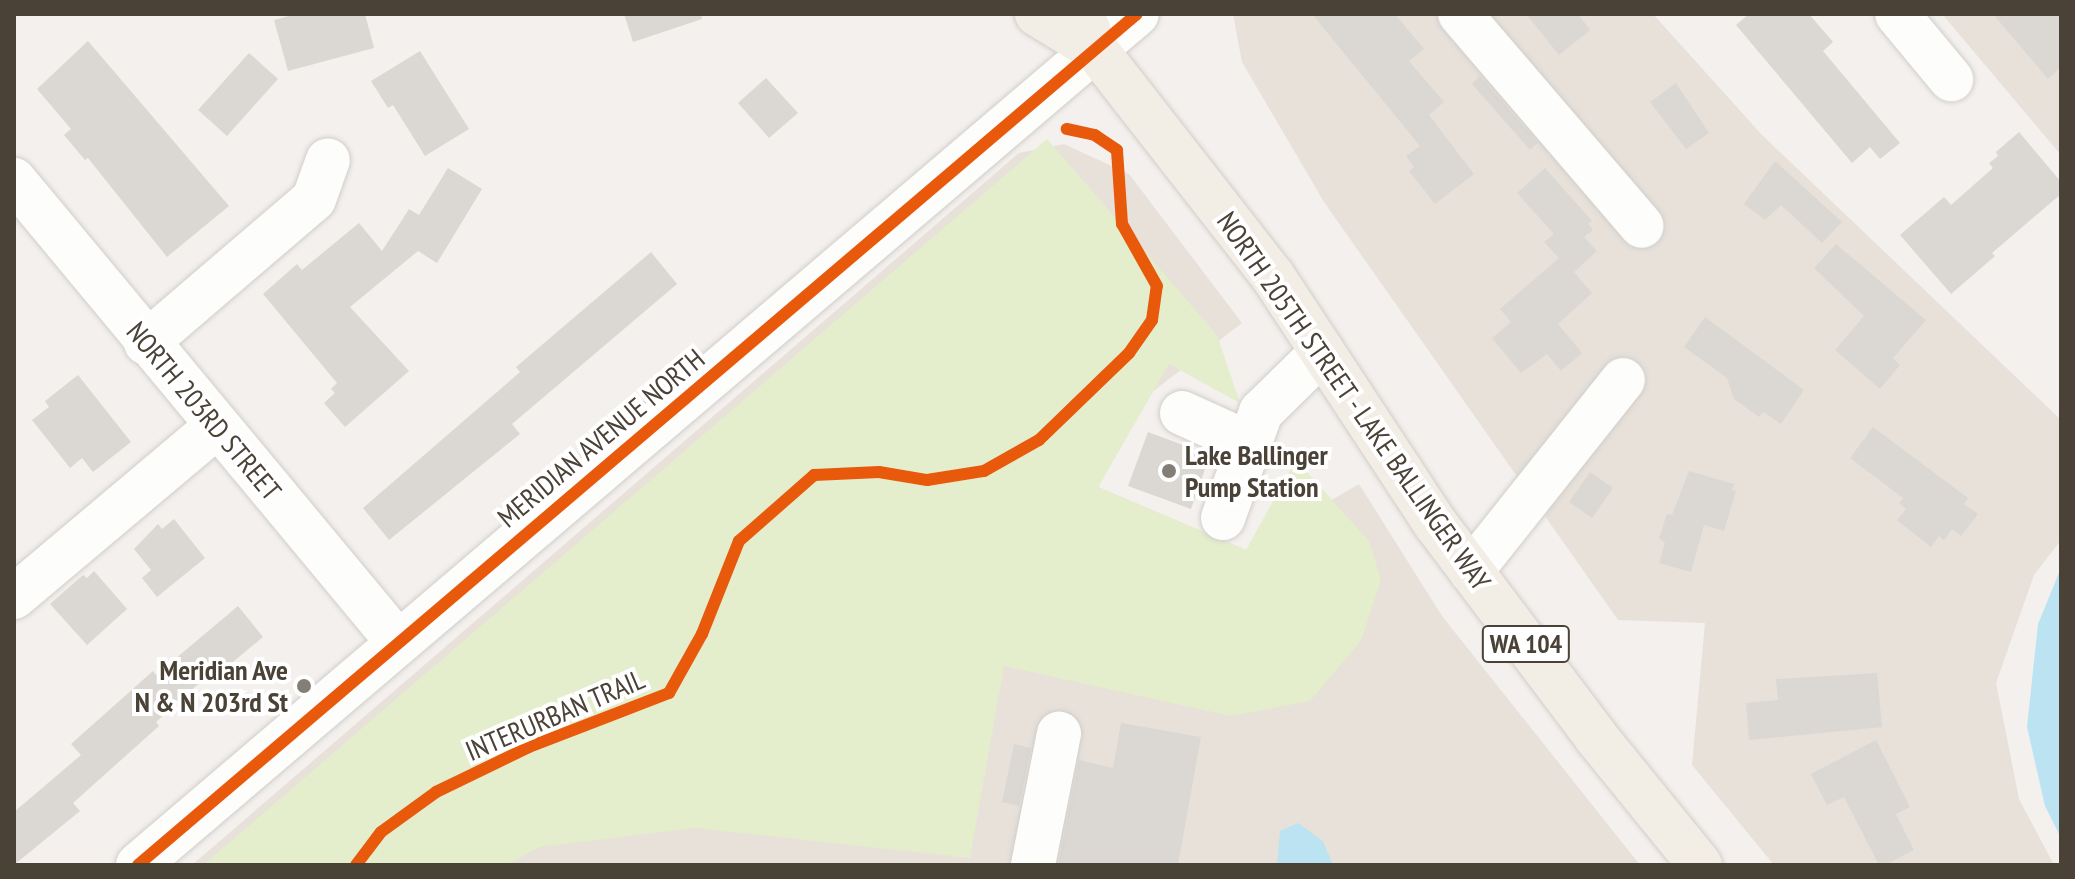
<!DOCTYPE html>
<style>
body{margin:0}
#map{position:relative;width:2075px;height:879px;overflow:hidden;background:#f3f0ed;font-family:"PT Sans Narrow",sans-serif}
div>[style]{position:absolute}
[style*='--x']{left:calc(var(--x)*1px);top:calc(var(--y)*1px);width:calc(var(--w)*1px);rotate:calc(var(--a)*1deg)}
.residential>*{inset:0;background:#e7e1da}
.green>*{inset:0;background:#e4edcc}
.water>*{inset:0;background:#bce3f2}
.building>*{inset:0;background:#dbd7d3}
.path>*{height:5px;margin-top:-2.5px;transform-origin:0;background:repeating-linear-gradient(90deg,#d3d0cb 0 4px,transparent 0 8px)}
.roads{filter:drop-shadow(0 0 2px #d1ceca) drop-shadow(0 0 2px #d1ceca)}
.minor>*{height:44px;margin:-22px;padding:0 22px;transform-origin:22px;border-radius:22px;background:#fdfdfc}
.major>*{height:44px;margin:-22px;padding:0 22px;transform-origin:22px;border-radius:22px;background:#f2ede5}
.cycleway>*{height:12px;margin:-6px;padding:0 6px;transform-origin:6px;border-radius:6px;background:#e8590c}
.dots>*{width:22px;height:22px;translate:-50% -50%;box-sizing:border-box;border:4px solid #fff;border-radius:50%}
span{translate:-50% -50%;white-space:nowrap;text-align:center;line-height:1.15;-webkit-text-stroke:8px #fff;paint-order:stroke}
.shield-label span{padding:2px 6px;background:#fff;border:2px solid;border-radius:6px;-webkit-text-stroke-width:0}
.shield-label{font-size:26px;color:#4a4137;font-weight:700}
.street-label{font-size:28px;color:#4a4137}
.poi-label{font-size:28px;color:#4a4137;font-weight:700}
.left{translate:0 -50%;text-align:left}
.right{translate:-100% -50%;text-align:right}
.frame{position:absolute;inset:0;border:16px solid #4a4137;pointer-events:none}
</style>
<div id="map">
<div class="residential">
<div style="clip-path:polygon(1233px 14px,1653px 14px,1762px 135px,2061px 420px,2061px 540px,2034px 575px,1996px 683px,2019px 799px,2054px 865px,1774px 865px,1692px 765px,1705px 623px,1618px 620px,1324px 202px,1242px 62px)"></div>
<div style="clip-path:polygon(1942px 14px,2061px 14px,2061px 155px)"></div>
<div style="clip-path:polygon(1064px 144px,1129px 174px,1242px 323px,1152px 392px,1098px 487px,1246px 550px,1359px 484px,1442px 616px,1640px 865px,192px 865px,1019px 153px)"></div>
</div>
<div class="green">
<div style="clip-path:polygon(1047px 139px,1217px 335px,1240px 403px,1169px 364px,1098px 487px,1246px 550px,1296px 460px,1369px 541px,1381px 580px,1361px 641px,1310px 701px,1231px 716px,1004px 666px,970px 858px,695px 828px,539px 847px,507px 865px,203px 865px)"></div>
</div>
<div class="water">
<div style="clip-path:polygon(2061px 568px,2061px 838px,2045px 806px,2027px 727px,2038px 624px)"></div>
<div style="clip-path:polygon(1298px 823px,1323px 841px,1333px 865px,1277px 865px,1280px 831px)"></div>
</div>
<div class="building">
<div style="clip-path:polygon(296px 14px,365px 14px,374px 48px,288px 71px,274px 20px)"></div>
<div style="clip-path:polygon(624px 14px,701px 14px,702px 19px,633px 42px)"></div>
<div style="clip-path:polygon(1312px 14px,1395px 14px,1424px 49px,1409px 61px,1444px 102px,1429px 115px,1474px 174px,1435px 204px,1409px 171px,1414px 167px,1406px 156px,1420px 146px)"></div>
<div style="clip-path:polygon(1526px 14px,1578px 14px,1590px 30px,1559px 55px)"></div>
<div style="clip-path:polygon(1749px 14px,1809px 14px,1833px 42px,1823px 51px,1900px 143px,1880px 159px,1870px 147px,1852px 163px,1736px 25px)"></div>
<div style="clip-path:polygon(1993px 14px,2061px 14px,2061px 67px,2048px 79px)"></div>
<div style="clip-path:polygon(88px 41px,229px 206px,167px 257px,88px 158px,85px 160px,64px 135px,71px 129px,37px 89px)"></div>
<div style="clip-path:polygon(420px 51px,469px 129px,425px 156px,393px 105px,388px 108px,371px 81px)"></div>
<div style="clip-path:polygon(249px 53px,278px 79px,227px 136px,198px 110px)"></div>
<div style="clip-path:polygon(1480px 76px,1538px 143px,1530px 150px,1472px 84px)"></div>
<div style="clip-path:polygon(766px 78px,798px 113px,769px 138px,738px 103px)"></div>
<div style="clip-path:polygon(1676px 83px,1709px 133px,1686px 149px,1650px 102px)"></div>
<div style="clip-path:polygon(2019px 132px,2061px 182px,2061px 194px,1992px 253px,1995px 256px,1951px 294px,1900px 235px,1944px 197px,1951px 205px,1993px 168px,1989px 163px,1998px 156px,1996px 152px)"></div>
<div style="clip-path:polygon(1775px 161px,1842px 222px,1822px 243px,1781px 205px,1765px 220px,1744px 204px)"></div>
<div style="clip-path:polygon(448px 168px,482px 189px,437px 263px,418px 251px,350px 307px,409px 371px,345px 427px,324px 403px,335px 393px,331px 389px,337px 383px,263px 294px,297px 264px,302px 270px,359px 223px,382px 251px,409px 209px,419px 215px)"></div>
<div style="clip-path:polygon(1545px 168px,1592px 221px,1588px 224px,1593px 230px,1584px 237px,1597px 251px,1574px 272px,1592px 293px,1558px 324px,1582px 353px,1561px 371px,1547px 354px,1521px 373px,1492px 338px,1511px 322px,1500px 309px,1559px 258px,1544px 242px,1554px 234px,1517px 193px)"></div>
<div style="clip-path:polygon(1836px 244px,1926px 320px,1893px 358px,1900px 365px,1880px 389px,1835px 350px,1864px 316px,1814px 268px)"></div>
<div style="clip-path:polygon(651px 252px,677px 284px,512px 424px,520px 434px,389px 540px,363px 508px,520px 372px,516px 367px)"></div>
<div style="clip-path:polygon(1705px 317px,1804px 390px,1781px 424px,1763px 412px,1759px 417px,1734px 399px,1727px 378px,1684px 347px)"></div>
<div style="clip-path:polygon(78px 375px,131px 442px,93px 472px,82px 458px,70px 468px,32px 420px,49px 407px,45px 401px)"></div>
<div style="clip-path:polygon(1873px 427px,1968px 498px,1964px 504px,1978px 514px,1961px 536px,1952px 529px,1944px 540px,1939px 536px,1931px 547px,1897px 520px,1906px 509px,1899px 503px,1903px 498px,1850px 458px)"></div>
<div style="clip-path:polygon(1148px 432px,1210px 455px,1191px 509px,1128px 486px)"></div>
<div style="clip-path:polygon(1689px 471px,1734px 484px,1732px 490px,1736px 491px,1724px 531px,1704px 525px,1691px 572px,1659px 563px,1665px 543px,1659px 538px,1667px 514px,1672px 515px)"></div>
<div style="clip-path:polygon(1590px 472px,1613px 488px,1592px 518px,1569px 502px)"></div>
<div style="clip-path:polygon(174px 519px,205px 558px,157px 597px,142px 578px,151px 570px,134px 549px,158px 524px,162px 529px)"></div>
<div style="clip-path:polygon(94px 571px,127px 609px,87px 645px,50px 604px,83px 575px,87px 578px)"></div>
<div style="clip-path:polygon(238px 606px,263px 637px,210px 681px,206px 677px,156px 722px,159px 726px,73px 803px,80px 811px,14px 865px,14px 812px,81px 755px,71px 744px,153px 671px,156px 675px)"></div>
<div style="clip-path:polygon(1877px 673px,1882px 727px,1749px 740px,1746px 703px,1778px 700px,1776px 679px)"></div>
<div style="clip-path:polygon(1121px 723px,1201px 737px,1178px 865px,1058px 865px,1079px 760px,1113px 768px)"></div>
<div style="clip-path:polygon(1876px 740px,1910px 807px,1896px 814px,1914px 850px,1885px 865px,1879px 865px,1844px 797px,1827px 805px,1811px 774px)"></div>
<div style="clip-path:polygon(1014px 744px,1031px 748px,1019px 806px,1002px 802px)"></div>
</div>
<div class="path">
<div style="--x:1067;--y:129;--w:29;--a:12"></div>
<div style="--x:1095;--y:135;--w:27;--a:34"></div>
</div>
<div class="roads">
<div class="minor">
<div style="--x:1460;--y:14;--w:279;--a:49.4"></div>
<div style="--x:1897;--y:14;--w:85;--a:50.3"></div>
<div style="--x:14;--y:180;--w:599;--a:50.28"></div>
<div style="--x:146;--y:343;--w:221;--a:-40.6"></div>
<div style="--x:314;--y:199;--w:41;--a:-70.3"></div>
<div style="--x:1182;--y:413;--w:75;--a:24.5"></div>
<div style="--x:1223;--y:518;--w:113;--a:-70.3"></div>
<div style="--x:1261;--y:412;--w:86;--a:-44.5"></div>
<div style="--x:1471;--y:571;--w:244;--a:-51.5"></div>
<div style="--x:14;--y:597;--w:265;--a:-40.1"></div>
<div style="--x:138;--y:865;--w:1312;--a:-40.43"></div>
<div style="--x:1033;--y:865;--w:134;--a:-78.8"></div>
</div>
<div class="major">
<div style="--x:1037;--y:14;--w:69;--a:31.4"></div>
<div style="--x:1082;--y:14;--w:39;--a:69"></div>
<div style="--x:1096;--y:50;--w:286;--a:52"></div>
<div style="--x:1272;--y:275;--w:297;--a:56.7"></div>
<div style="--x:1435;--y:523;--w:268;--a:53"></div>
<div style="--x:1596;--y:737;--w:165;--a:50.9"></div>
</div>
</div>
<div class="cycleway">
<div style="--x:138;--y:865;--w:1312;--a:-40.43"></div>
<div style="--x:356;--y:865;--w:41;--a:-52.9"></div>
<div style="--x:381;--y:832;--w:68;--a:-36"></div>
<div style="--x:436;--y:792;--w:103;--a:-25.8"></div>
<div style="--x:529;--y:747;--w:150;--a:-21.1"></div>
<div style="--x:669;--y:693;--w:68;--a:-60.8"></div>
<div style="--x:702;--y:634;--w:100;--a:-68.3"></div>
<div style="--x:739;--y:541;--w:100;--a:-41.3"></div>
<div style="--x:814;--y:475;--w:65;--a:-2.6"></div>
<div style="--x:879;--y:472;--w:49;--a:9.5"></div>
<div style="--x:927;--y:480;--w:58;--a:-9"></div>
<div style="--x:984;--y:471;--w:63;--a:-29.4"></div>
<div style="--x:1039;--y:440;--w:125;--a:-44"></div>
<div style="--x:1129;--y:353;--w:40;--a:-55.1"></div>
<div style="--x:1152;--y:320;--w:34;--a:-82"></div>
<div style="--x:1157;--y:286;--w:71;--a:-119.4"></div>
<div style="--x:1122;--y:224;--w:74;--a:-93.9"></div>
<div style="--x:1117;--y:150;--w:27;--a:-146"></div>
<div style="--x:1095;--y:135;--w:29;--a:-168"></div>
</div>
<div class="dots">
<div style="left:1169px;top:471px;background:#857e77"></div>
<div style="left:304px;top:686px;background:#857e77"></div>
</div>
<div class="shield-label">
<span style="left:1526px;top:644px">WA 104</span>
</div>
<div class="street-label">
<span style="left:1354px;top:401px;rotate:55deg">NORTH 205TH STREET - LAKE BALLINGER WAY</span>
<span style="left:204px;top:411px;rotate:50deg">NORTH 203RD STREET</span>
<span style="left:601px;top:438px;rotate:-40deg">MERIDIAN AVENUE NORTH</span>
<span style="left:555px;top:715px;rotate:-23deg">INTERURBAN TRAIL</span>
</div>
<div class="poi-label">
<span class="left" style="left:1185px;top:471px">Lake Ballinger<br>Pump Station</span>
<span class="right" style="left:288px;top:686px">Meridian Ave<br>N &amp; N 203rd St</span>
</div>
<div class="frame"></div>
</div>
